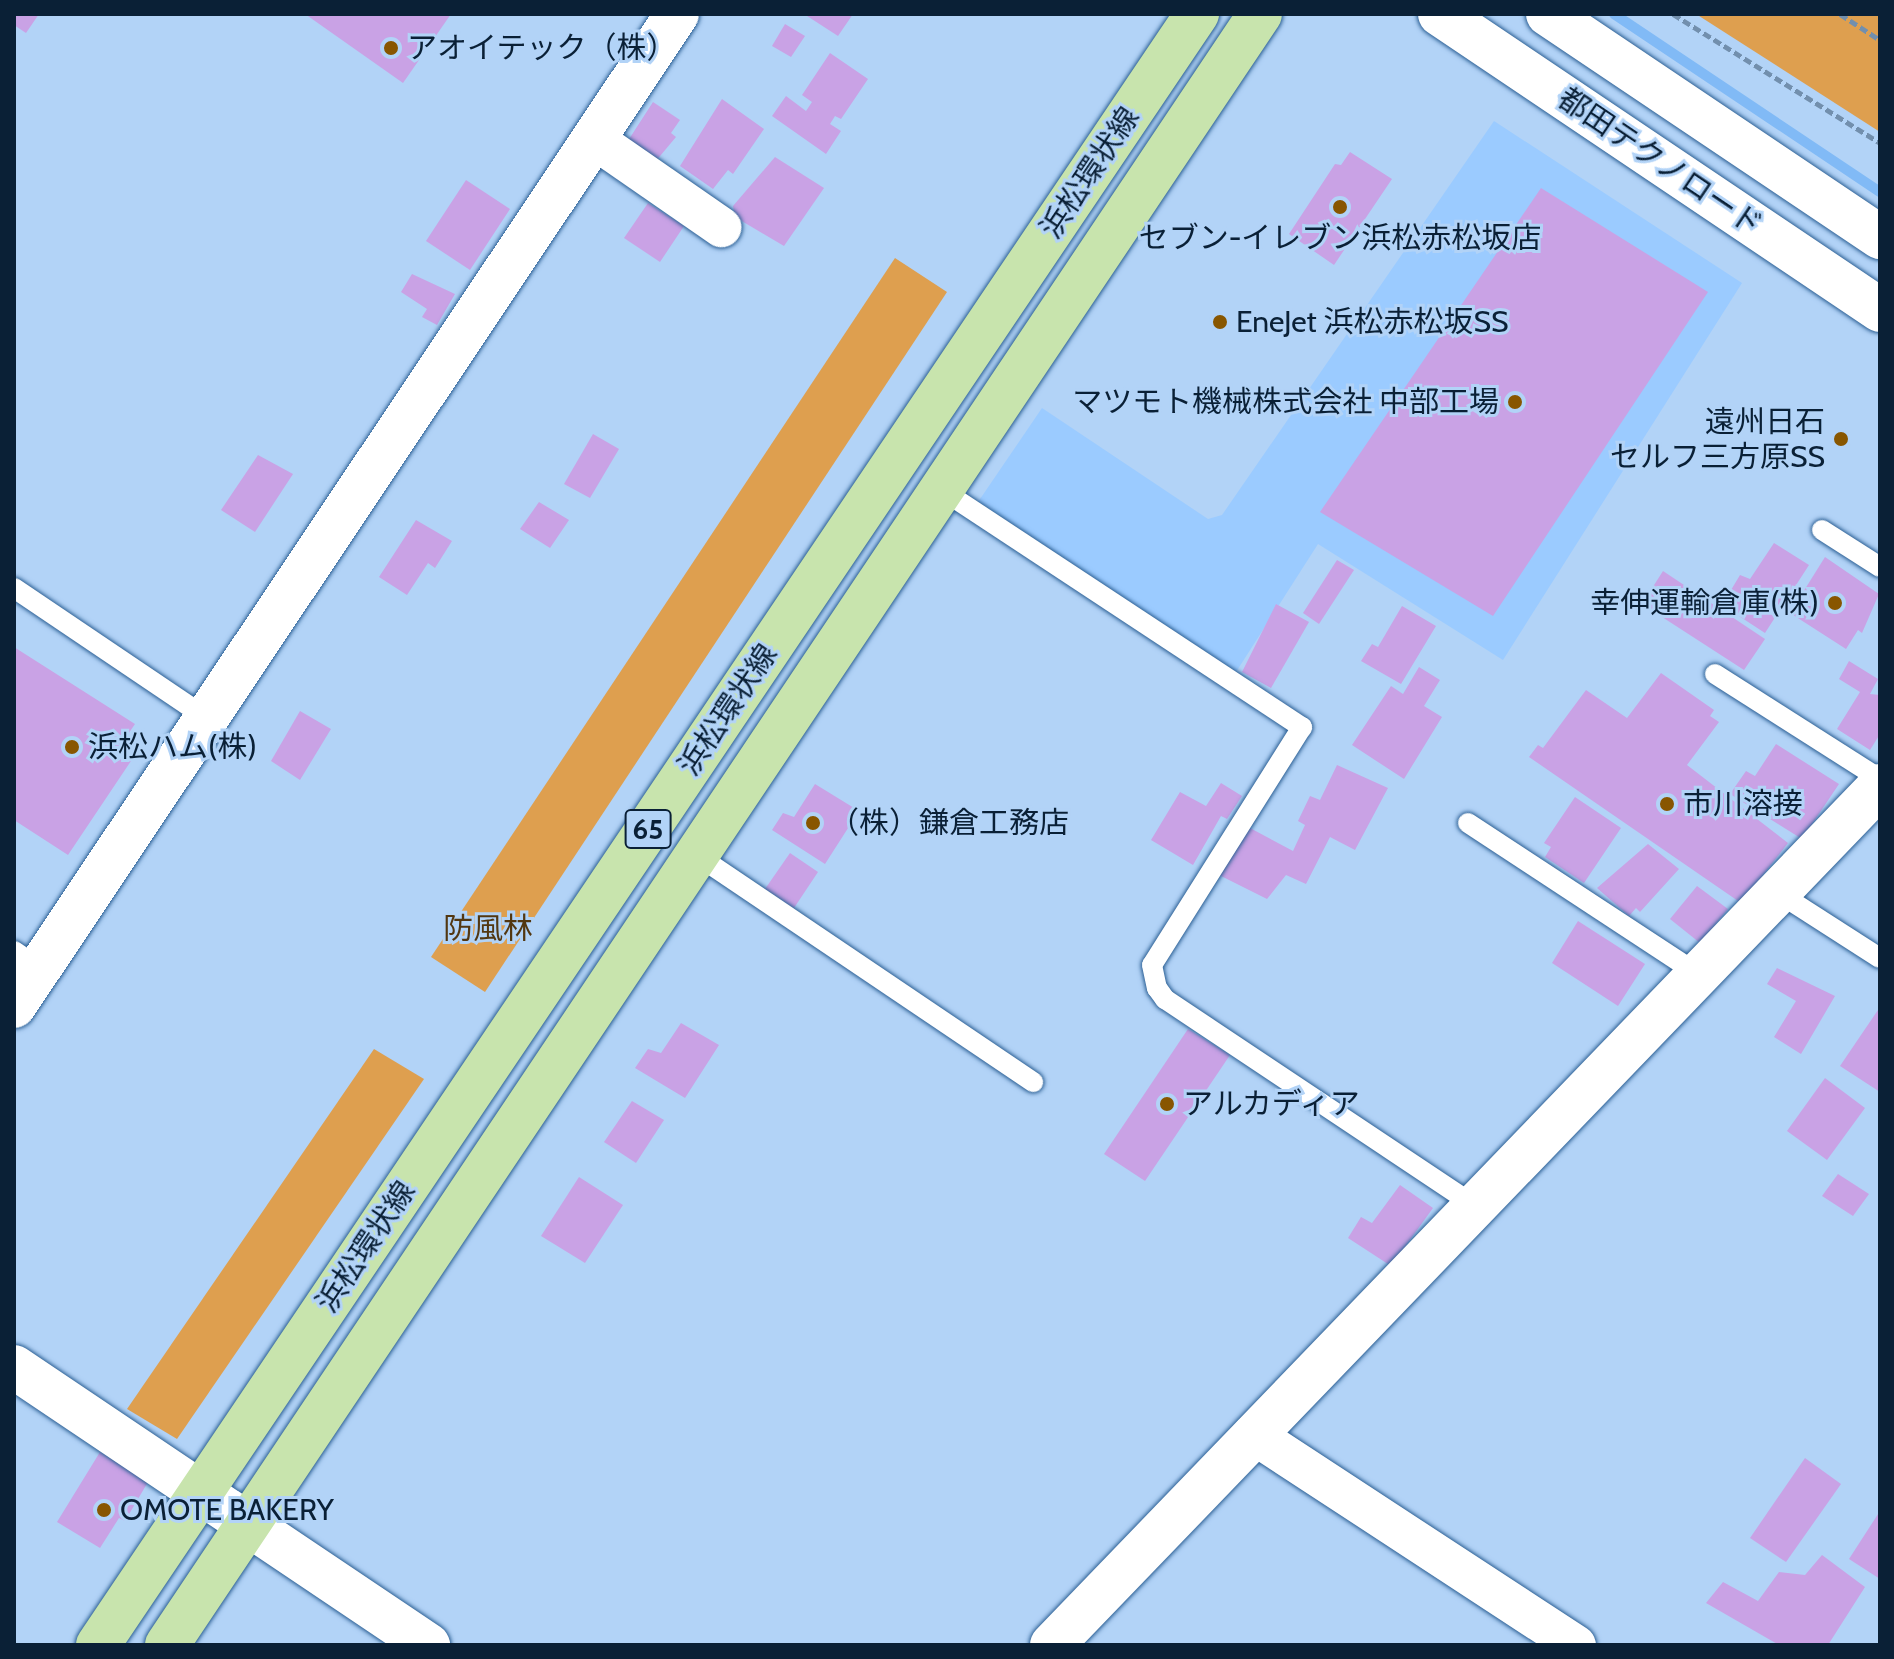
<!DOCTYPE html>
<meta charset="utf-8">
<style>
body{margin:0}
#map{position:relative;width:1894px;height:1659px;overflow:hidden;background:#b2d3f7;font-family:Cabin,"Noto Sans JP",sans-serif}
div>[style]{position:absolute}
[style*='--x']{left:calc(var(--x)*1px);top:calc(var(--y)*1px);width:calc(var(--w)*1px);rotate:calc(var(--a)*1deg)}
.built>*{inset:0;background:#9bcbff}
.green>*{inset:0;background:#de9f4f}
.stream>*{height:10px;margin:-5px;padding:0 5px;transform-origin:5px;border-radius:5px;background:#81baf6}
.building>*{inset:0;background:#c9a2e5}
.path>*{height:5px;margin-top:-2.5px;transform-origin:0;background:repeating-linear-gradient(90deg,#728fad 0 8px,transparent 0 12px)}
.roads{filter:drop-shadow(0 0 2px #2b5f94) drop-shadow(0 0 2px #2b5f94)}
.service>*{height:20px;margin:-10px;padding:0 10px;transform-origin:10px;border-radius:10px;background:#fff}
.minor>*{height:40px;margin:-20px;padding:0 20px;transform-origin:20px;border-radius:20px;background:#fff}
.tertiary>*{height:44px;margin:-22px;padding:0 22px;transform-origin:22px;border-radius:22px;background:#fff}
.primary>*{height:44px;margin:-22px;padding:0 22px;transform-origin:22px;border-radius:22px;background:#c8e4ad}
.dots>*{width:22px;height:22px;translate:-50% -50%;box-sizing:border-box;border:4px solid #b2d3f7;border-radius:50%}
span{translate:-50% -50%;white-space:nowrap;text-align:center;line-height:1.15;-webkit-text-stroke:6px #b2d3f7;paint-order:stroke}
.shield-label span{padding:2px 6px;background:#b2d3f7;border:2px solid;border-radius:6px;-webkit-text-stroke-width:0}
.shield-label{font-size:28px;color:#0a2036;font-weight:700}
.poi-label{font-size:30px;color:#0a2036}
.left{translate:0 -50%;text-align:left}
.right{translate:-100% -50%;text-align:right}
.street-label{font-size:30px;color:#0a2036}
.park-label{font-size:30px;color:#523711}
.frame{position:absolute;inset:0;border:16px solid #0a2036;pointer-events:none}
</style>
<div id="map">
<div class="built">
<div style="clip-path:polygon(1494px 121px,1742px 283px,1503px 660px,1318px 544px,1236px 672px,978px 502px,1042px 408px,1208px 519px,1222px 515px)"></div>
</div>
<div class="green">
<div style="clip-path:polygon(1696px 14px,1880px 14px,1880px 132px)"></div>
<div style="clip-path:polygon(895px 258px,947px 292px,485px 992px,431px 957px)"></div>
<div style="clip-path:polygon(374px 1049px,424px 1079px,177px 1439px,127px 1409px)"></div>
</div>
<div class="stream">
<div style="--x:1614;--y:14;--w:320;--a:33.8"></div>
</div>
<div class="building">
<div style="clip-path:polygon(14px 14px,39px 14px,26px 33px,14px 25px)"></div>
<div style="clip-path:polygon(305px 14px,451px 14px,403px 83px)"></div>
<div style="clip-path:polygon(804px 14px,853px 14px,838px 36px)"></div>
<div style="clip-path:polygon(785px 24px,805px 36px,791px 57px,772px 46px)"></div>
<div style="clip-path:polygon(830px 53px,868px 79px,841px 119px,835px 116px,830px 124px,841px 131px,826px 154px,772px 116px,786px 96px,806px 111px,812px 102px,802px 95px)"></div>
<div style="clip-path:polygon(722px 99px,764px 129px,733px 174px,728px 170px,713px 189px,680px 166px)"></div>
<div style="clip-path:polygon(653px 102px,680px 120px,671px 133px,676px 137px,650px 168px,622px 150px)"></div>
<div style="clip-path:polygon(1350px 152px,1392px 179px,1334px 265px,1289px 234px,1335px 164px,1341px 165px)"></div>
<div style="clip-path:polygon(775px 157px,824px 188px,784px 246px,735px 217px,733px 206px)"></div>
<div style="clip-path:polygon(466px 180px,510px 209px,470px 270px,426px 241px)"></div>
<div style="clip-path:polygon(1541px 188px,1708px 292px,1493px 616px,1320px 512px)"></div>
<div style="clip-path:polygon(648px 203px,684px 226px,660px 262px,624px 238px)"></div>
<div style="clip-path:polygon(412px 274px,455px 294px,437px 325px,422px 317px,427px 309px,401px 292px)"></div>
<div style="clip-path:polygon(593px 434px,619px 449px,590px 498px,564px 484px)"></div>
<div style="clip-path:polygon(258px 455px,293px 474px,255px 532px,221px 510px)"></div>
<div style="clip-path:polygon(539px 502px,569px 520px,550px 548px,520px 529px)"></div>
<div style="clip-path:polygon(416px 520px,452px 541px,435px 568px,428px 563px,407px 595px,379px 577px)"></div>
<div style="clip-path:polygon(1774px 543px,1809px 565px,1765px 633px,1722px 605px,1740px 575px,1750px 579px)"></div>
<div style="clip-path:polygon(1825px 557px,1879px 594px,1862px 633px,1858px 630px,1846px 649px,1790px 613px)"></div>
<div style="clip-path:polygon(1337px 560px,1354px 570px,1319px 624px,1303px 613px)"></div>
<div style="clip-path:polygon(1663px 571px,1765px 639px,1744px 670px,1642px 604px)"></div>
<div style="clip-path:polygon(1276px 604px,1309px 622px,1271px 688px,1242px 672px)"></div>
<div style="clip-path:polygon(1402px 606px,1436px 626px,1401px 684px,1361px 661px,1372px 644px,1378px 647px)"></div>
<div style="clip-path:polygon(14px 647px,135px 724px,122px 743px,137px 752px,68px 855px,14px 820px)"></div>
<div style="clip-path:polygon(1849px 661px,1878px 679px,1870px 694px,1880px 695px,1880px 734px,1870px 750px,1837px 729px,1860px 692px,1839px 679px)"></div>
<div style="clip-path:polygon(1419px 667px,1440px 680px,1424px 706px,1442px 717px,1404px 779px,1352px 745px,1391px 686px,1403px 694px)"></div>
<div style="clip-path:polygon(1661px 673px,1714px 710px,1710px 716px,1719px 722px,1687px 765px,1788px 843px,1741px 903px,1529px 757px,1538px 745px,1543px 748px,1586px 690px,1627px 718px)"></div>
<div style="clip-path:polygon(300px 711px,331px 729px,300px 780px,271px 761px)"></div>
<div style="clip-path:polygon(1776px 744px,1839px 784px,1802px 839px,1730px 794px,1746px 771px,1755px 776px)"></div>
<div style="clip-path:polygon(1337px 765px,1388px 788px,1355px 850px,1330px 837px,1306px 884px,1286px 875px,1267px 899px,1219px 875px,1250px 828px,1293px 851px,1305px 825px,1298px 821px,1310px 796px,1320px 800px)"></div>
<div style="clip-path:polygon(1221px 783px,1242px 796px,1227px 819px,1221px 816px,1193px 865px,1151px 840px,1180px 792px,1206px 806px)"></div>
<div style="clip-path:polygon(815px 784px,859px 811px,825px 864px,772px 830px,783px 813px,794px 817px)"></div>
<div style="clip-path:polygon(1575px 797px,1621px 828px,1584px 883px,1545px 857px,1551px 847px,1544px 843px)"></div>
<div style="clip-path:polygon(1648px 844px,1679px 869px,1640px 912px,1636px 908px,1629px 916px,1597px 888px)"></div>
<div style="clip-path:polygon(790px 853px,818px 872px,794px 908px,765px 889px)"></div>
<div style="clip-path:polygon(1697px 886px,1728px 909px,1700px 943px,1670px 919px)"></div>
<div style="clip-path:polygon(1578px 921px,1645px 964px,1618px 1006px,1552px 963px)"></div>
<div style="clip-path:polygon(1777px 968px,1835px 996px,1801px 1054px,1774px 1037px,1796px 1001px,1767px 984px)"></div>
<div style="clip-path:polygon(1880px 1007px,1880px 1092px,1840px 1066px)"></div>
<div style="clip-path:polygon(681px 1023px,719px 1045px,685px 1098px,635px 1068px,648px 1049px,661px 1053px)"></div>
<div style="clip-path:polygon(1188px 1029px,1230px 1055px,1145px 1181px,1104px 1154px)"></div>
<div style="clip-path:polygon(1825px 1078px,1865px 1108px,1827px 1160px,1787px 1131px)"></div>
<div style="clip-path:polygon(632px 1101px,664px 1120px,636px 1163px,604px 1142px)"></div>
<div style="clip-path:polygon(1838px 1174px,1869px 1194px,1853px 1216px,1822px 1196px)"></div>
<div style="clip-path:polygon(579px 1177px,623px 1205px,585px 1263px,541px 1236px)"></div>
<div style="clip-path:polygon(1400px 1185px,1433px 1208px,1391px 1266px,1348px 1238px,1361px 1217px,1372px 1223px)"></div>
<div style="clip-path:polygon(100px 1452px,148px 1482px,125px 1521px,119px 1518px,100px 1548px,57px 1522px)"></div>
<div style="clip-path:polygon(1805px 1458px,1841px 1484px,1786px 1562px,1750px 1538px)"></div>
<div style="clip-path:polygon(1880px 1511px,1880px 1579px,1849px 1559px)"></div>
<div style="clip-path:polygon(1822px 1555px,1865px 1587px,1828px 1645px,1779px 1645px,1706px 1603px,1723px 1582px,1758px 1601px,1779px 1572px,1805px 1575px)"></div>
</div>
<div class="path">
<div style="--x:1673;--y:14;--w:244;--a:31.9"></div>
<div style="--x:1840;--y:14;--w:48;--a:33"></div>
</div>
<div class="roads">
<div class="service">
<div style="--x:939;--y:488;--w:435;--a:33.4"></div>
<div style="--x:1302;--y:727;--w:281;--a:122.2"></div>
<div style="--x:1152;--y:965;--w:24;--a:78"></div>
<div style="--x:1157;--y:988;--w:14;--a:54"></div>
<div style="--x:1165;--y:999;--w:373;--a:33.7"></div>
<div style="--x:1822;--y:530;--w:69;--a:32.5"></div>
<div style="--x:14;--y:588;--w:233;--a:34"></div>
<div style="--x:1715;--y:674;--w:196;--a:32.5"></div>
<div style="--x:1468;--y:823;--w:275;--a:33.3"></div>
<div style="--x:695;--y:854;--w:408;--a:34"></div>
<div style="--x:1777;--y:892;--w:122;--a:32.7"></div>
<div style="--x:14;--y:951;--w:30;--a:34"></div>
</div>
<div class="minor">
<div style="--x:594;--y:139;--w:155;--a:34.7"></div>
<div style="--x:1253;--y:1434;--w:386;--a:33.2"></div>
</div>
<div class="tertiary">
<div style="--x:1440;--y:14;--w:530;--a:33.93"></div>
<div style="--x:1548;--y:14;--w:400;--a:33.9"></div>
<div style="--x:14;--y:1006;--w:1193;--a:-56.24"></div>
<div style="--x:14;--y:1367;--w:499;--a:33.9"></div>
<div style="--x:1052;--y:1645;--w:1193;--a:-46.05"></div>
</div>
<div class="primary">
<div style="--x:98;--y:1645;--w:1967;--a:-56.03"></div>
<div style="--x:167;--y:1645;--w:1963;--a:-56.17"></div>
</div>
</div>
<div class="dots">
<div style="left:391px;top:48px;background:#885600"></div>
<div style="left:1340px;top:207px;background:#885600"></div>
<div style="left:1220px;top:322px;background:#885600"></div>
<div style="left:1515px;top:402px;background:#885600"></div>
<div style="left:1841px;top:439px;background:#885600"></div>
<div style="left:1835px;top:603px;background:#885600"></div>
<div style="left:72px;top:747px;background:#885600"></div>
<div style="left:1667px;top:804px;background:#885600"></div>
<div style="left:813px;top:823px;background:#885600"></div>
<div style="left:1167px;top:1104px;background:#885600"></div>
<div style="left:104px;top:1510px;background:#885600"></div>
</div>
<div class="shield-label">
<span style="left:648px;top:829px">65</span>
</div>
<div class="poi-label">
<span class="left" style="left:407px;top:48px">アオイテック（株）</span>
<span style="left:1340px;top:238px">セブン-イレブン浜松赤松坂店</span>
<span class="left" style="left:1236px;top:322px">EneJet 浜松赤松坂SS</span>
<span class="right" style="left:1499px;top:402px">マツモト機械株式会社 中部工場</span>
<span class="right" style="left:1825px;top:439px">遠州日石<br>セルフ三方原SS</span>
<span class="right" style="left:1819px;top:603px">幸伸運輸倉庫(株)</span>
<span class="left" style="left:88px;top:747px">浜松ハム(株)</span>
<span class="left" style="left:1683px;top:804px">市川溶接</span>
<span class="left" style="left:829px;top:823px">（株）鎌倉工務店</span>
<span class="left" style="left:1183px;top:1104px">アルカディア</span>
<span class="left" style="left:120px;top:1510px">OMOTE BAKERY</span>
</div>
<div class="street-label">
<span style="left:1660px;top:162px;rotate:34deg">都田テクノロード</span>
<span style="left:1090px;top:173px;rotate:-56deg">浜松環状線</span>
<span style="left:728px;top:710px;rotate:-56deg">浜松環状線</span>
<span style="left:366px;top:1247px;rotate:-56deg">浜松環状線</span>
</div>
<div class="park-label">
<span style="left:488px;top:929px">防風林</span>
</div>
<div class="frame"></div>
</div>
